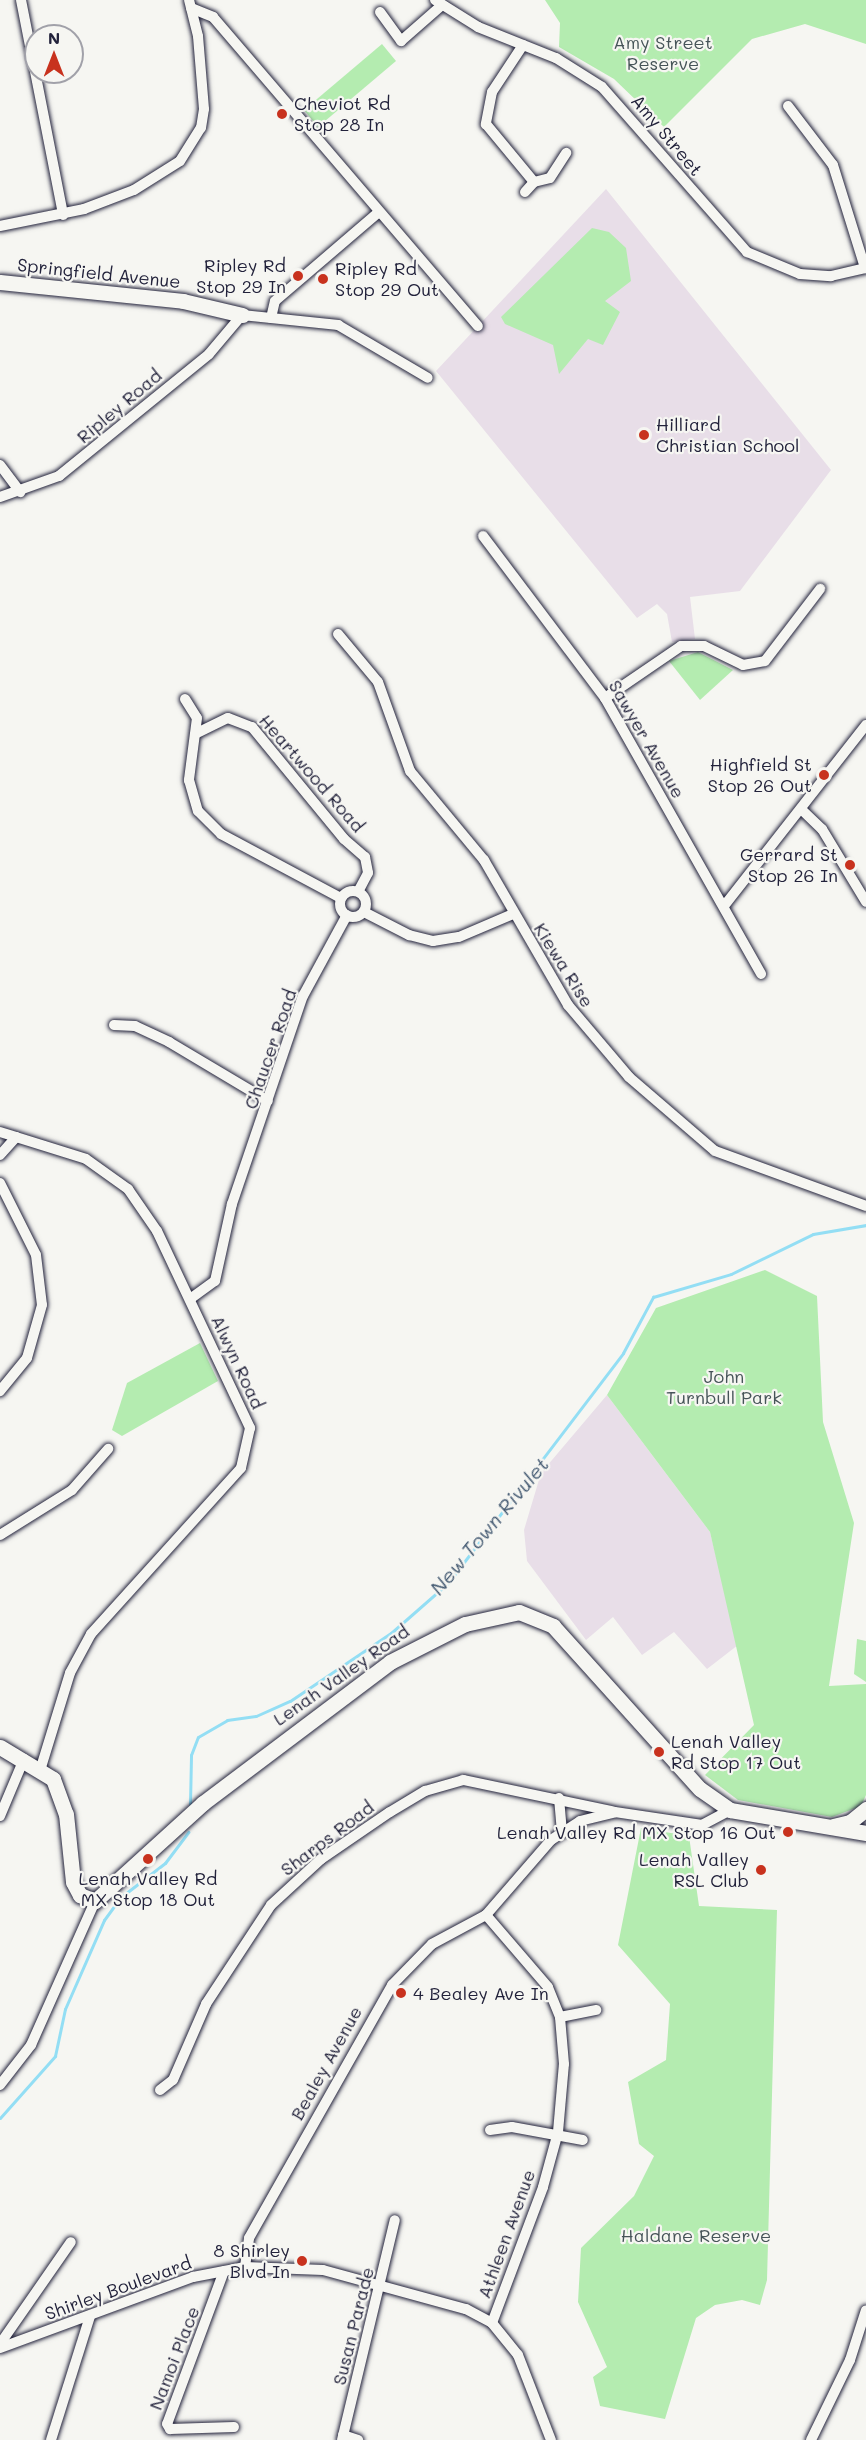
<!DOCTYPE html>
<style>
body{margin:0}
#map{position:relative;width:866px;height:2440px;overflow:hidden;background:#f6f6f2;font-family:Mali,sans-serif}
div>[style]{position:absolute}
[style*='--x']{left:calc(var(--x)*1px);top:calc(var(--y)*1px);width:calc(var(--w)*1px);rotate:calc(var(--a)*1deg)}
.built>*{inset:0;background:#e8dee8}
.green>*{inset:0;background:#b4ecb0}
.stream>*{height:3px;margin:-1.5px;padding:0 1.5px;transform-origin:1.5px;border-radius:1.5px;background:#93def4}
.roads{filter:drop-shadow(0 0 2px #22223b) drop-shadow(0 0 2px #22223b)}
.street>*{height:10px;margin:-5px;padding:0 5px;transform-origin:5px;border-radius:5px;background:#f6f6f2}
.street>.ring{margin:-5px;padding:0;box-sizing:content-box;background:none;border:10px solid #f6f6f2;border-radius:50%}
.secondary>*{height:15px;margin:-7.5px;padding:0 7.5px;transform-origin:7.5px;border-radius:7.5px;background:#f6f6f2}
.dots>*{width:16px;height:16px;translate:-50% -50%;box-sizing:border-box;border:3px solid #f6f6f2;border-radius:50%}
span{translate:-50% -50%;white-space:nowrap;text-align:center;line-height:1.15;-webkit-text-stroke:4.5px #f6f6f2;paint-order:stroke}
.park-label{font-size:18px;color:#465458}
.poi-label{font-size:18px;color:#22223b}
.left{translate:0 -50%;text-align:left}
.right{translate:-100% -50%;text-align:right}
.street-label{font-size:18px;color:#22223b}
.water-label{font-size:20px;color:#445a72;font-style:italic}
.north{position:absolute;left:24px;top:24px;width:60px;height:60px;box-sizing:border-box;background:#f6f6f2;border:2px solid #a1a1a9;border-radius:50%;rotate:0deg;font-size:16px;font-weight:700;line-height:24px;text-align:center;color:#22223b}
.north::after{content:'';display:block;margin:auto;width:21px;height:27px;background:#c8321e;clip-path:polygon(50% 0,100% 100%,50% 72%,0 100%)}
</style>
<div id="map">
<div class="built">
<div style="clip-path:polygon(606px 189px,831px 470px,740px 591px,690px 597px,695px 639px,672px 642px,667px 614px,657px 604px,637px 618px,436px 371px)"></div>
<div style="clip-path:polygon(607px 1395px,710px 1532px,738px 1645px,707px 1669px,674px 1632px,642px 1655px,613px 1617px,586px 1640px,527px 1561px,524px 1530px,541px 1473px)"></div>
</div>
<div class="green">
<div style="clip-path:polygon(545px 0,866px 0,866px 44px,805px 24px,752px 39px,664px 127px,614px 79px,559px 47px,560px 23px)"></div>
<div style="clip-path:polygon(382px 44px,396px 61px,318px 127px,304px 110px)"></div>
<div style="clip-path:polygon(592px 228px,609px 232px,626px 248px,631px 281px,605px 301px,620px 312px,603px 345px,588px 339px,559px 374px,553px 345px,505px 324px,501px 317px)"></div>
<div style="clip-path:polygon(698px 652px,733px 670px,700px 700px,669px 661px)"></div>
<div style="clip-path:polygon(765px 1270px,817px 1296px,823px 1422px,854px 1523px,829px 1686px,866px 1684px,866px 1795px,861px 1806px,832px 1817px,738px 1800px,705px 1775px,754px 1725px,710px 1532px,607px 1395px,656px 1308px)"></div>
<div style="clip-path:polygon(200px 1343px,218px 1381px,122px 1436px,112px 1430px,127px 1383px)"></div>
<div style="clip-path:polygon(857px 1639px,866px 1641px,866px 1682px,854px 1674px)"></div>
<div style="clip-path:polygon(641px 1828px,689px 1836px,699px 1906px,777px 1910px,767px 2280px,760px 2305px,742px 2300px,715px 2305px,696px 2318px,665px 2419px,600px 2406px,593px 2377px,607px 2367px,578px 2302px,581px 2248px,634px 2196px,654px 2156px,639px 2144px,628px 2082px,666px 2060px,670px 2004px,618px 1945px)"></div>
</div>
<div class="stream">
<div style="--x:190;--y:1804;--w:49;--a:-88.8"></div>
<div style="--x:191;--y:1755;--w:19;--a:-69"></div>
<div style="--x:198;--y:1737;--w:34;--a:-30"></div>
<div style="--x:227;--y:1720;--w:29;--a:-8"></div>
<div style="--x:256;--y:1716;--w:37;--a:-24"></div>
<div style="--x:290;--y:1701;--w:122;--a:-34"></div>
<div style="--x:391;--y:1633;--w:76;--a:-41.3"></div>
<div style="--x:448;--y:1583;--w:289;--a:-52.7"></div>
<div style="--x:623;--y:1353;--w:64;--a:-61.8"></div>
<div style="--x:653;--y:1297;--w:81;--a:-16.4"></div>
<div style="--x:731;--y:1274;--w:91;--a:-26"></div>
<div style="--x:813;--y:1234;--w:54;--a:-9.6"></div>
<div style="--x:0;--y:2118;--w:83;--a:-48.4"></div>
<div style="--x:55;--y:2056;--w:48;--a:-78"></div>
<div style="--x:65;--y:2009;--w:97;--a:-66.3"></div>
<div style="--x:104;--y:1920;--w:29;--a:-54"></div>
<div style="--x:121;--y:1897;--w:56;--a:-37.7"></div>
<div style="--x:165;--y:1863;--w:39;--a:-53"></div>
</div>
<div class="roads">
<div class="street">
<div style="--x:21;--y:0;--w:219;--a:78.9"></div>
<div style="--x:435;--y:0;--w:51;--a:32.1"></div>
<div style="--x:478;--y:27;--w:84;--a:21.7"></div>
<div style="--x:556;--y:58;--w:54;--a:32.2"></div>
<div style="--x:602;--y:87;--w:220;--a:48.7"></div>
<div style="--x:747;--y:252;--w:57;--a:22.5"></div>
<div style="--x:800;--y:274;--w:31;--a:4"></div>
<div style="--x:831;--y:276;--w:36;--a:-13"></div>
<div style="--x:191;--y:8;--w:24;--a:22"></div>
<div style="--x:213;--y:17;--w:407;--a:49.4"></div>
<div style="--x:380;--y:12;--w:36;--a:54"></div>
<div style="--x:401;--y:41;--w:55;--a:-41.3"></div>
<div style="--x:523;--y:45;--w:56;--a:123.4"></div>
<div style="--x:492;--y:92;--w:33;--a:101"></div>
<div style="--x:486;--y:124;--w:75;--a:50.4"></div>
<div style="--x:534;--y:182;--w:16;--a:-14"></div>
<div style="--x:550;--y:178;--w:30;--a:-57"></div>
<div style="--x:788;--y:106;--w:74;--a:52.7"></div>
<div style="--x:833;--y:165;--w:108;--a:72.7"></div>
<div style="--x:525;--y:192;--w:13;--a:-48"></div>
<div style="--x:0;--y:226;--w:86;--a:-11.4"></div>
<div style="--x:84;--y:209;--w:53;--a:-20.8"></div>
<div style="--x:134;--y:190;--w:54;--a:-32.2"></div>
<div style="--x:180;--y:161;--w:39;--a:-58"></div>
<div style="--x:201;--y:128;--w:19;--a:-81"></div>
<div style="--x:204;--y:109;--w:73;--a:-94.7"></div>
<div style="--x:198;--y:36;--w:37;--a:-104"></div>
<div style="--x:271;--y:318;--w:17;--a:-77"></div>
<div style="--x:275;--y:301;--w:137;--a:-40.6"></div>
<div style="--x:0;--y:465;--w:34;--a:53"></div>
<div style="--x:0;--y:497;--w:63;--a:-19.6"></div>
<div style="--x:59;--y:476;--w:193;--a:-39.1"></div>
<div style="--x:209;--y:354;--w:51;--a:-49.8"></div>
<div style="--x:242;--y:315;--w:97;--a:5.9"></div>
<div style="--x:338;--y:325;--w:104;--a:30.5"></div>
<div style="--x:483;--y:536;--w:203;--a:53"></div>
<div style="--x:605;--y:698;--w:317;--a:60.5"></div>
<div style="--x:338;--y:634;--w:62;--a:50.2"></div>
<div style="--x:378;--y:682;--w:95;--a:70.2"></div>
<div style="--x:410;--y:771;--w:116;--a:50.3"></div>
<div style="--x:484;--y:860;--w:168;--a:59.9"></div>
<div style="--x:568;--y:1005;--w:94;--a:49.7"></div>
<div style="--x:629;--y:1077;--w:113;--a:40.7"></div>
<div style="--x:715;--y:1151;--w:161;--a:20"></div>
<div style="--x:605;--y:698;--w:92;--a:-34.4"></div>
<div style="--x:681;--y:646;--w:23;--a:0"></div>
<div style="--x:704;--y:646;--w:43;--a:26"></div>
<div style="--x:743;--y:665;--w:22;--a:-10"></div>
<div style="--x:765;--y:661;--w:91;--a:-52.6"></div>
<div style="--x:185;--y:699;--w:22;--a:58"></div>
<div style="--x:197;--y:718;--w:63;--a:97.4"></div>
<div style="--x:189;--y:780;--w:32;--a:74"></div>
<div style="--x:198;--y:811;--w:33;--a:45"></div>
<div style="--x:221;--y:834;--w:136;--a:28.1"></div>
<div style="--x:197;--y:733;--w:34;--a:-26"></div>
<div style="--x:228;--y:718;--w:26;--a:21"></div>
<div style="--x:252;--y:727;--w:145;--a:50.6"></div>
<div style="--x:344;--y:839;--w:28;--a:41"></div>
<div style="--x:365;--y:857;--w:16;--a:79"></div>
<div style="--x:368;--y:873;--w:21;--a:118"></div>
<div style="--x:802;--y:810;--w:28;--a:44"></div>
<div style="--x:822;--y:829;--w:85;--a:58.9"></div>
<div class="ring" style="left:340px;top:891px;width:16px;height:16px"></div>
<div style="--x:724;--y:906;--w:230;--a:-51.9"></div>
<div style="--x:364;--y:912;--w:51;--a:27.1"></div>
<div style="--x:409;--y:935;--w:25;--a:14"></div>
<div style="--x:433;--y:941;--w:26;--a:-9"></div>
<div style="--x:459;--y:937;--w:59;--a:-23.1"></div>
<div style="--x:114;--y:1025;--w:21;--a:3"></div>
<div style="--x:135;--y:1026;--w:38;--a:25"></div>
<div style="--x:169;--y:1042;--w:115;--a:30.8"></div>
<div style="--x:0;--y:1132;--w:17;--a:17"></div>
<div style="--x:0;--y:1155;--w:24;--a:-48"></div>
<div style="--x:16;--y:1137;--w:73;--a:17.4"></div>
<div style="--x:86;--y:1159;--w:52;--a:35.5"></div>
<div style="--x:128;--y:1189;--w:51;--a:55.4"></div>
<div style="--x:157;--y:1231;--w:218;--a:64.7"></div>
<div style="--x:250;--y:1428;--w:41;--a:102.7"></div>
<div style="--x:241;--y:1468;--w:224;--a:132.1"></div>
<div style="--x:91;--y:1634;--w:44;--a:118.3"></div>
<div style="--x:70;--y:1673;--w:98;--a:107.1"></div>
<div style="--x:0;--y:1183;--w:80;--a:63.4"></div>
<div style="--x:36;--y:1255;--w:50;--a:83.2"></div>
<div style="--x:42;--y:1305;--w:55;--a:105.8"></div>
<div style="--x:27;--y:1358;--w:43;--a:129.3"></div>
<div style="--x:190;--y:1299;--w:31;--a:-36"></div>
<div style="--x:215;--y:1281;--w:79;--a:-77.6"></div>
<div style="--x:232;--y:1204;--w:220;--a:-71.2"></div>
<div style="--x:303;--y:996;--w:92;--a:-61.5"></div>
<div style="--x:0;--y:1535;--w:85;--a:-32"></div>
<div style="--x:72;--y:1490;--w:55;--a:-48.7"></div>
<div style="--x:559;--y:1798;--w:32;--a:85"></div>
<div style="--x:0;--y:1816;--w:62;--a:-67.2"></div>
<div style="--x:560;--y:2017;--w:37;--a:-11"></div>
<div style="--x:0;--y:2085;--w:51;--a:-52.2"></div>
<div style="--x:31;--y:2045;--w:158;--a:-66"></div>
<div style="--x:160;--y:2090;--w:16;--a:-38"></div>
<div style="--x:173;--y:2080;--w:83;--a:-66.5"></div>
<div style="--x:206;--y:2004;--w:118;--a:-56.7"></div>
<div style="--x:271;--y:1905;--w:68;--a:-42.6"></div>
<div style="--x:321;--y:1859;--w:83;--a:-34.3"></div>
<div style="--x:390;--y:1812;--w:41;--a:-31"></div>
<div style="--x:425;--y:1791;--w:40;--a:-16"></div>
<div style="--x:463;--y:1780;--w:152;--a:11.8"></div>
<div style="--x:490;--y:2130;--w:22;--a:-8"></div>
<div style="--x:512;--y:2127;--w:72;--a:10.4"></div>
<div style="--x:245;--y:2267;--w:29;--a:-82"></div>
<div style="--x:249;--y:2238;--w:291;--a:-60.5"></div>
<div style="--x:392;--y:1985;--w:57;--a:-45.7"></div>
<div style="--x:432;--y:1944;--w:61;--a:-28.2"></div>
<div style="--x:224;--y:2271;--w:163;--a:110.4"></div>
<div style="--x:167;--y:2424;--w:6;--a:59"></div>
<div style="--x:170;--y:2429;--w:64;--a:-1.8"></div>
<div style="--x:492;--y:2323;--w:145;--a:-69.4"></div>
<div style="--x:543;--y:2187;--w:57;--a:-74.7"></div>
<div style="--x:558;--y:2132;--w:68;--a:-85"></div>
<div style="--x:564;--y:2064;--w:47;--a:-94.9"></div>
<div style="--x:560;--y:2017;--w:32;--a:-112"></div>
<div style="--x:548;--y:1987;--w:95;--a:-130.7"></div>
<div style="--x:486;--y:1915;--w:99;--a:-49.1"></div>
<div style="--x:551;--y:1840;--w:35;--a:-33"></div>
<div style="--x:580;--y:1821;--w:36;--a:-14"></div>
<div style="--x:615;--y:1812;--w:88;--a:8.5"></div>
<div style="--x:702;--y:1825;--w:32;--a:-28"></div>
<div style="--x:0;--y:2344;--w:124;--a:-55.2"></div>
<div style="--x:0;--y:2348;--w:206;--a:-20.2"></div>
<div style="--x:193;--y:2277;--w:53;--a:-10.9"></div>
<div style="--x:245;--y:2267;--w:78;--a:2.2"></div>
<div style="--x:323;--y:2270;--w:148;--a:15.3"></div>
<div style="--x:466;--y:2309;--w:30;--a:28"></div>
<div style="--x:492;--y:2323;--w:41;--a:50.9"></div>
<div style="--x:518;--y:2355;--w:91;--a:68.8"></div>
<div style="--x:343;--y:2435;--w:16;--a:18"></div>
<div style="--x:51;--y:2440;--w:130;--a:-72.5"></div>
<div style="--x:342;--y:2440;--w:226;--a:-76.5"></div>
<div style="--x:811;--y:2440;--w:89;--a:-64"></div>
<div style="--x:850;--y:2360;--w:52;--a:-72.3"></div>
</div>
<div class="secondary">
<div style="--x:0;--y:282;--w:184;--a:5.9"></div>
<div style="--x:183;--y:301;--w:61;--a:13.3"></div>
<div style="--x:0;--y:1747;--w:62;--a:31.1"></div>
<div style="--x:53;--y:1779;--w:37;--a:70"></div>
<div style="--x:66;--y:1814;--w:68;--a:84.1"></div>
<div style="--x:73;--y:1882;--w:15;--a:62"></div>
<div style="--x:80;--y:1895;--w:16;--a:22"></div>
<div style="--x:95;--y:1901;--w:146;--a:-42.2"></div>
<div style="--x:203;--y:1803;--w:234;--a:-37"></div>
<div style="--x:390;--y:1662;--w:84;--a:-26.9"></div>
<div style="--x:465;--y:1624;--w:55;--a:-12.5"></div>
<div style="--x:519;--y:1612;--w:37;--a:22"></div>
<div style="--x:553;--y:1626;--w:219;--a:48"></div>
<div style="--x:700;--y:1789;--w:37;--a:35"></div>
<div style="--x:730;--y:1810;--w:138;--a:9.6"></div>
<div style="--x:833;--y:1826;--w:17;--a:-13"></div>
<div style="--x:850;--y:1822;--w:21;--a:-39"></div>
</div>
</div>
<div class="dots">
<div style="left:282px;top:114px;background:#c8321e"></div>
<div style="left:298px;top:276px;background:#c8321e"></div>
<div style="left:323px;top:279px;background:#c8321e"></div>
<div style="left:644px;top:435px;background:#c8321e"></div>
<div style="left:824px;top:775px;background:#c8321e"></div>
<div style="left:850px;top:865px;background:#c8321e"></div>
<div style="left:659px;top:1752px;background:#c8321e"></div>
<div style="left:788px;top:1832px;background:#c8321e"></div>
<div style="left:148px;top:1859px;background:#c8321e"></div>
<div style="left:761px;top:1870px;background:#c8321e"></div>
<div style="left:401px;top:1993px;background:#c8321e"></div>
<div style="left:302px;top:2261px;background:#c8321e"></div>
</div>
<div class="park-label">
<span style="left:663px;top:53px">Amy Street<br>Reserve</span>
<span style="left:724px;top:1387px">John<br>Turnbull Park</span>
<span style="left:696px;top:2235px">Haldane Reserve</span>
</div>
<div class="poi-label">
<span class="left" style="left:294px;top:114px">Cheviot Rd<br>Stop 28 In</span>
<span class="right" style="left:286px;top:276px">Ripley Rd<br>Stop 29 In</span>
<span class="left" style="left:335px;top:279px">Ripley Rd<br>Stop 29 Out</span>
<span class="left" style="left:656px;top:435px">Hilliard<br>Christian School</span>
<span class="right" style="left:812px;top:775px">Highfield St<br>Stop 26 Out</span>
<span class="right" style="left:838px;top:865px">Gerrard St<br>Stop 26 In</span>
<span class="left" style="left:671px;top:1752px">Lenah Valley<br>Rd Stop 17 Out</span>
<span class="right" style="left:776px;top:1832px">Lenah Valley Rd MX Stop 16 Out</span>
<span class="right" style="left:749px;top:1870px">Lenah Valley<br>RSL Club</span>
<span style="left:148px;top:1889px">Lenah Valley Rd<br>MX Stop 18 Out</span>
<span class="left" style="left:413px;top:1993px">4 Bealey Ave In</span>
<span class="right" style="left:290px;top:2261px">8 Shirley<br>Blvd In</span>
</div>
<div class="street-label">
<span style="left:667px;top:135px;rotate:50deg">Amy Street</span>
<span style="left:99px;top:273px;rotate:6deg">Springfield Avenue</span>
<span style="left:119px;top:406px;rotate:-40deg">Ripley Road</span>
<span style="left:647px;top:739px;rotate:60deg">Sawyer Avenue</span>
<span style="left:312px;top:773px;rotate:49deg">Heartwood Road</span>
<span style="left:564px;top:965px;rotate:58deg">Kiewa Rise</span>
<span style="left:270px;top:1049px;rotate:-71deg">Chaucer Road</span>
<span style="left:238px;top:1362px;rotate:65deg">Alwyn Road</span>
<span style="left:341px;top:1675px;rotate:-35deg">Lenah Valley Road</span>
<span style="left:327px;top:1838px;rotate:-37deg">Sharps Road</span>
<span style="left:326px;top:2063px;rotate:-61deg">Bealey Avenue</span>
<span style="left:506px;top:2234px;rotate:-70deg">Athleen Avenue</span>
<span style="left:118px;top:2288px;rotate:-20deg">Shirley Boulevard</span>
<span style="left:353px;top:2326px;rotate:-76deg">Susan Parade</span>
<span style="left:174px;top:2358px;rotate:-69deg">Namoi Place</span>
</div>
<div class="water-label">
<span style="left:489px;top:1526px;rotate:-50deg">New Town Rivulet</span>
</div>
<div class="north">N</div>
</div>
